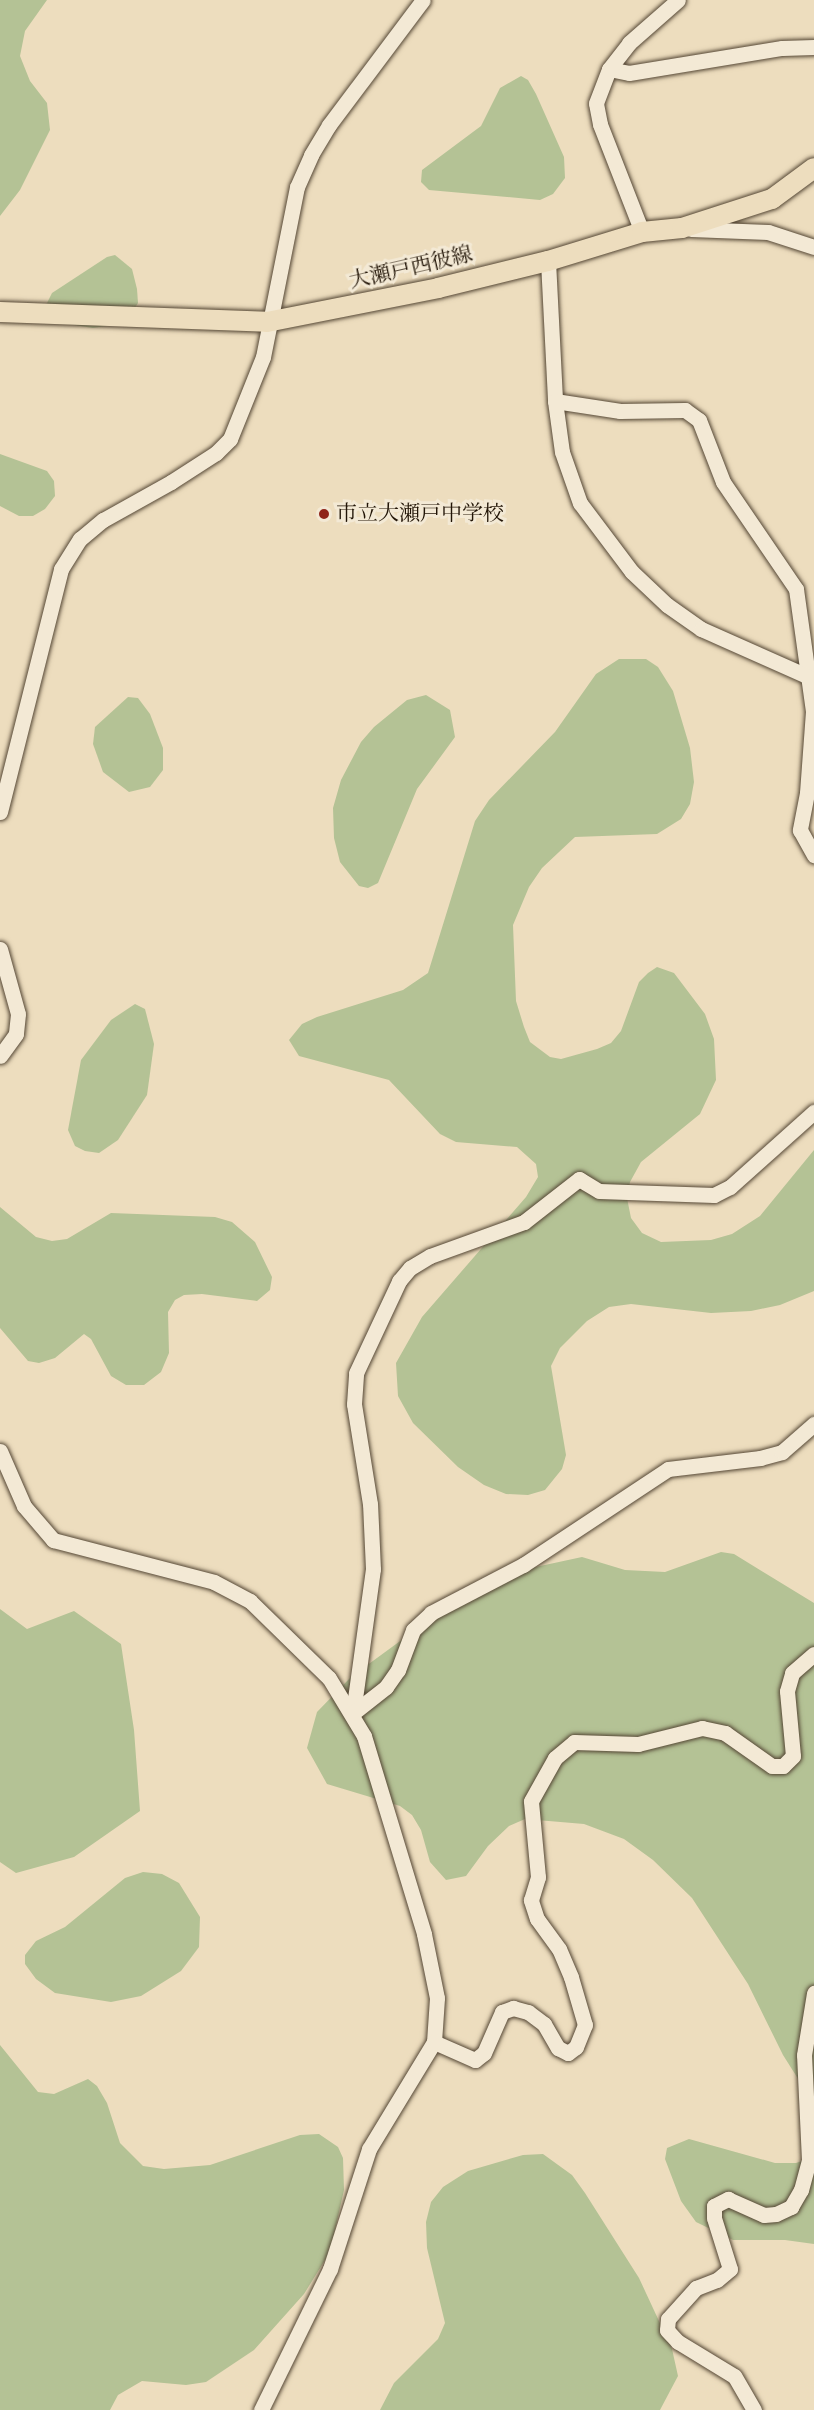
<!DOCTYPE html>
<meta charset="utf-8">
<style>
body{margin:0}
#map{position:relative;width:814px;height:2410px;overflow:hidden;background:#edddbe;font-family:"IM FELL DW Pica","Noto Serif JP",serif}
div>[style]{position:absolute}
[style*='--x']{left:calc(var(--x)*1px);top:calc(var(--y)*1px);width:calc(var(--w)*1px);rotate:calc(var(--a)*1deg)}
.green>*{inset:0;background:#b4c295}
.roads{filter:drop-shadow(0 0 2px #544634) drop-shadow(0 0 2px #544634)}
.minor>*{height:15px;margin:-7.5px;padding:0 7.5px;transform-origin:7.5px;border-radius:7.5px;background:#f3e9d5}
.major>*{height:20px;margin:-10px;padding:0 10px;transform-origin:10px;border-radius:10px;background:#edddbe}
.dots>*{width:16px;height:16px;translate:-50% -50%;box-sizing:border-box;border:3px solid #f3e9d5;border-radius:50%}
span{translate:-50% -50%;white-space:nowrap;text-align:center;line-height:1.15;-webkit-text-stroke:6px #f3e9d5;paint-order:stroke}
.street-label{font-size:21px;color:#211406}
.poi-label{font-size:21px;color:#211406}
.left{translate:0 -50%;text-align:left}
</style>
<div id="map">
<div class="green">
<div style="clip-path:polygon(0 0,47px 0,25px 31px,20px 56px,30px 81px,47px 103px,50px 130px,20px 190px,0 216px)"></div>
<div style="clip-path:polygon(521px 76px,528px 80px,536px 94px,564px 157px,565px 178px,553px 194px,540px 200px,429px 190px,421px 182px,422px 170px,481px 126px,500px 88px)"></div>
<div style="clip-path:polygon(115px 255px,132px 269px,137px 289px,138px 303px,125px 323px,93px 328px,55px 322px,46px 305px,52px 293px,107px 257px)"></div>
<div style="clip-path:polygon(0 454px,47px 471px,54px 481px,55px 496px,45px 509px,33px 516px,19px 516px,0 506px)"></div>
<div style="clip-path:polygon(619px 659px,646px 659px,658px 667px,673px 691px,690px 748px,694px 782px,690px 804px,681px 819px,657px 834px,575px 837px,542px 868px,529px 887px,513px 925px,516px 1001px,524px 1027px,530px 1042px,550px 1057px,561px 1059px,597px 1049px,611px 1043px,621px 1031px,639px 982px,648px 973px,657px 967px,674px 973px,705px 1014px,714px 1039px,716px 1080px,700px 1114px,641px 1162px,630px 1182px,627px 1198px,631px 1218px,642px 1233px,661px 1242px,711px 1240px,732px 1234px,760px 1216px,814px 1150px,814px 1291px,780px 1305px,751px 1311px,711px 1313px,631px 1304px,609px 1307px,587px 1321px,560px 1348px,551px 1366px,566px 1455px,562px 1469px,545px 1490px,528px 1495px,506px 1494px,484px 1485px,458px 1467px,413px 1423px,398px 1396px,396px 1363px,422px 1317px,526px 1197px,538px 1177px,536px 1164px,517px 1147px,456px 1142px,440px 1134px,389px 1080px,299px 1056px,289px 1040px,302px 1024px,317px 1017px,403px 990px,428px 973px,475px 821px,489px 800px,555px 732px,596px 674px)"></div>
<div style="clip-path:polygon(426px 695px,450px 710px,455px 737px,417px 789px,378px 883px,368px 888px,359px 886px,340px 862px,334px 838px,333px 808px,341px 780px,361px 742px,374px 727px,407px 700px)"></div>
<div style="clip-path:polygon(128px 697px,138px 698px,150px 714px,163px 748px,163px 770px,150px 787px,129px 792px,103px 772px,93px 744px,95px 727px)"></div>
<div style="clip-path:polygon(135px 1004px,145px 1009px,154px 1044px,147px 1095px,118px 1140px,99px 1153px,85px 1151px,75px 1146px,68px 1130px,81px 1060px,111px 1020px)"></div>
<div style="clip-path:polygon(0 1207px,36px 1237px,52px 1241px,67px 1239px,111px 1213px,215px 1217px,232px 1222px,255px 1242px,272px 1277px,270px 1290px,257px 1301px,202px 1294px,184px 1295px,175px 1300px,168px 1312px,169px 1353px,161px 1372px,144px 1385px,126px 1385px,111px 1376px,91px 1339px,84px 1334px,55px 1358px,39px 1363px,28px 1361px,0 1328px)"></div>
<div style="clip-path:polygon(721px 1552px,734px 1554px,814px 1603px,814px 2104px,783px 2055px,748px 1984px,692px 1898px,653px 1860px,624px 1839px,584px 1824px,525px 1819px,509px 1826px,488px 1846px,466px 1876px,446px 1880px,430px 1862px,421px 1830px,412px 1815px,400px 1806px,327px 1784px,307px 1748px,317px 1712px,351px 1677px,433px 1617px,531px 1568px,582px 1557px,625px 1570px,665px 1572px)"></div>
<div style="clip-path:polygon(0 1609px,27px 1629px,74px 1611px,121px 1644px,134px 1730px,140px 1811px,74px 1857px,16px 1873px,0 1862px)"></div>
<div style="clip-path:polygon(143px 1872px,162px 1874px,179px 1883px,200px 1917px,199px 1947px,181px 1971px,141px 1996px,111px 2002px,55px 1993px,36px 1979px,25px 1964px,25px 1955px,36px 1941px,65px 1927px,125px 1878px)"></div>
<div style="clip-path:polygon(0 2045px,38px 2092px,54px 2094px,88px 2079px,97px 2086px,107px 2103px,120px 2143px,143px 2166px,164px 2169px,210px 2165px,300px 2135px,319px 2134px,338px 2147px,343px 2158px,344px 2190px,330px 2252px,304px 2294px,254px 2350px,206px 2382px,186px 2385px,142px 2381px,118px 2395px,110px 2410px,0 2410px)"></div>
<div style="clip-path:polygon(689px 2139px,775px 2163px,796px 2163px,814px 2157px,814px 2244px,785px 2240px,733px 2240px,696px 2222px,681px 2201px,665px 2159px,667px 2148px)"></div>
<div style="clip-path:polygon(543px 2154px,572px 2175px,585px 2193px,639px 2278px,672px 2349px,678px 2376px,660px 2410px,380px 2410px,394px 2383px,438px 2339px,445px 2323px,427px 2248px,426px 2222px,431px 2202px,443px 2187px,468px 2171px,523px 2155px)"></div>
</div>
<div class="roads">
<div class="minor">
<div style="--x:609;--y:69;--w:20;--a:11"></div>
<div style="--x:629;--y:73;--w:155;--a:-9.3"></div>
<div style="--x:782;--y:48;--w:32;--a:-2"></div>
<div style="--x:691;--y:229;--w:77;--a:2.2"></div>
<div style="--x:768;--y:232;--w:48;--a:18.1"></div>
<div style="--x:642;--y:232;--w:116;--a:-111.3"></div>
<div style="--x:600;--y:124;--w:21;--a:-101"></div>
<div style="--x:596;--y:103;--w:36;--a:-69"></div>
<div style="--x:609;--y:69;--w:33;--a:-52"></div>
<div style="--x:629;--y:43;--w:65;--a:-41.3"></div>
<div style="--x:548;--y:261;--w:140;--a:87.1"></div>
<div style="--x:555;--y:401;--w:66;--a:8.7"></div>
<div style="--x:620;--y:411;--w:65;--a:-0.9"></div>
<div style="--x:685;--y:410;--w:17;--a:36"></div>
<div style="--x:699;--y:420;--w:66;--a:68.8"></div>
<div style="--x:723;--y:482;--w:130;--a:55.7"></div>
<div style="--x:796;--y:589;--w:123;--a:82.1"></div>
<div style="--x:813;--y:711;--w:82;--a:94.2"></div>
<div style="--x:807;--y:793;--w:38;--a:101"></div>
<div style="--x:800;--y:830;--w:29;--a:61"></div>
<div style="--x:555;--y:401;--w:51;--a:82.2"></div>
<div style="--x:562;--y:452;--w:54;--a:70.6"></div>
<div style="--x:580;--y:503;--w:86;--a:53"></div>
<div style="--x:632;--y:572;--w:48;--a:43.3"></div>
<div style="--x:667;--y:605;--w:42;--a:35.2"></div>
<div style="--x:701;--y:629;--w:124;--a:23.9"></div>
<div style="--x:0;--y:812;--w:251;--a:-75.9"></div>
<div style="--x:61;--y:569;--w:36;--a:-58"></div>
<div style="--x:80;--y:539;--w:30;--a:-40"></div>
<div style="--x:103;--y:520;--w:78;--a:-29.2"></div>
<div style="--x:171;--y:482;--w:54;--a:-32.8"></div>
<div style="--x:216;--y:453;--w:20;--a:-45"></div>
<div style="--x:230;--y:439;--w:88;--a:-68.1"></div>
<div style="--x:263;--y:357;--w:173;--a:-78.7"></div>
<div style="--x:297;--y:187;--w:35;--a:-66"></div>
<div style="--x:311;--y:155;--w:35;--a:-59"></div>
<div style="--x:329;--y:125;--w:156;--a:-53.1"></div>
<div style="--x:0;--y:949;--w:67;--a:74.5"></div>
<div style="--x:18;--y:1014;--w:20;--a:96"></div>
<div style="--x:16;--y:1034;--w:27;--a:126"></div>
<div style="--x:0;--y:1451;--w:60;--a:66.4"></div>
<div style="--x:24;--y:1506;--w:45;--a:49.5"></div>
<div style="--x:53;--y:1540;--w:166;--a:14.6"></div>
<div style="--x:214;--y:1582;--w:41;--a:27.8"></div>
<div style="--x:250;--y:1601;--w:110;--a:44.3"></div>
<div style="--x:329;--y:1678;--w:68;--a:58.9"></div>
<div style="--x:364;--y:1736;--w:207;--a:73.1"></div>
<div style="--x:424;--y:1934;--w:65;--a:78.5"></div>
<div style="--x:437;--y:1998;--w:44;--a:93.9"></div>
<div style="--x:434;--y:2042;--w:125;--a:121.3"></div>
<div style="--x:369;--y:2149;--w:126;--a:108"></div>
<div style="--x:330;--y:2269;--w:157;--a:116.1"></div>
<div style="--x:353;--y:1713;--w:145;--a:-82.1"></div>
<div style="--x:373;--y:1569;--w:65;--a:-92.6"></div>
<div style="--x:370;--y:1504;--w:101;--a:-99.1"></div>
<div style="--x:354;--y:1404;--w:31;--a:-86"></div>
<div style="--x:356;--y:1373;--w:102;--a:-64.9"></div>
<div style="--x:399;--y:1281;--w:17;--a:-50"></div>
<div style="--x:410;--y:1268;--w:23;--a:-31"></div>
<div style="--x:430;--y:1256;--w:100;--a:-19.9"></div>
<div style="--x:524;--y:1222;--w:70;--a:-38"></div>
<div style="--x:579;--y:1179;--w:23;--a:31"></div>
<div style="--x:599;--y:1191;--w:115;--a:2"></div>
<div style="--x:714;--y:1195;--w:18;--a:-27"></div>
<div style="--x:730;--y:1187;--w:113;--a:-41.8"></div>
<div style="--x:353;--y:1713;--w:42;--a:-38.2"></div>
<div style="--x:386;--y:1687;--w:21;--a:-55"></div>
<div style="--x:398;--y:1670;--w:43;--a:-69.4"></div>
<div style="--x:413;--y:1630;--w:25;--a:-43"></div>
<div style="--x:431;--y:1613;--w:104;--a:-27.6"></div>
<div style="--x:523;--y:1565;--w:174;--a:-33.5"></div>
<div style="--x:668;--y:1469;--w:93;--a:-6.8"></div>
<div style="--x:760;--y:1458;--w:23;--a:-15"></div>
<div style="--x:782;--y:1452;--w:43;--a:-41.2"></div>
<div style="--x:434;--y:2042;--w:45;--a:23.7"></div>
<div style="--x:475;--y:2060;--w:11;--a:-38"></div>
<div style="--x:484;--y:2053;--w:45;--a:-66.3"></div>
<div style="--x:502;--y:2012;--w:12;--a:-20"></div>
<div style="--x:513;--y:2008;--w:16;--a:15"></div>
<div style="--x:528;--y:2012;--w:20;--a:37"></div>
<div style="--x:544;--y:2024;--w:28;--a:60"></div>
<div style="--x:558;--y:2048;--w:11;--a:27"></div>
<div style="--x:568;--y:2053;--w:10;--a:-37"></div>
<div style="--x:576;--y:2047;--w:24;--a:-68"></div>
<div style="--x:585;--y:2025;--w:50;--a:-106.3"></div>
<div style="--x:571;--y:1977;--w:30;--a:-113"></div>
<div style="--x:559;--y:1949;--w:37;--a:-126"></div>
<div style="--x:537;--y:1919;--w:20;--a:-108"></div>
<div style="--x:531;--y:1900;--w:24;--a:-73"></div>
<div style="--x:538;--y:1877;--w:76;--a:-95.3"></div>
<div style="--x:531;--y:1801;--w:49;--a:-60.8"></div>
<div style="--x:555;--y:1758;--w:25;--a:-40"></div>
<div style="--x:574;--y:1742;--w:64;--a:1.8"></div>
<div style="--x:638;--y:1744;--w:66;--a:-14"></div>
<div style="--x:702;--y:1728;--w:24;--a:12"></div>
<div style="--x:725;--y:1733;--w:57;--a:35.1"></div>
<div style="--x:772;--y:1766;--w:11;--a:0"></div>
<div style="--x:783;--y:1766;--w:14;--a:-45"></div>
<div style="--x:793;--y:1756;--w:65;--a:-95.3"></div>
<div style="--x:787;--y:1691;--w:19;--a:-74"></div>
<div style="--x:792;--y:1673;--w:29;--a:-41"></div>
<div style="--x:754;--y:2410;--w:39;--a:-120"></div>
<div style="--x:734;--y:2376;--w:66;--a:-148.7"></div>
<div style="--x:678;--y:2342;--w:16;--a:-133"></div>
<div style="--x:667;--y:2330;--w:11;--a:-85"></div>
<div style="--x:668;--y:2319;--w:42;--a:-47.9"></div>
<div style="--x:696;--y:2288;--w:22;--a:-21"></div>
<div style="--x:717;--y:2280;--w:17;--a:-40"></div>
<div style="--x:730;--y:2269;--w:53;--a:-107.4"></div>
<div style="--x:714;--y:2218;--w:12;--a:-90"></div>
<div style="--x:714;--y:2206;--w:16;--a:-27"></div>
<div style="--x:728;--y:2199;--w:39;--a:24"></div>
<div style="--x:764;--y:2215;--w:12;--a:-5"></div>
<div style="--x:776;--y:2214;--w:17;--a:-25"></div>
<div style="--x:791;--y:2207;--w:20;--a:-60"></div>
<div style="--x:801;--y:2190;--w:31;--a:-75"></div>
<div style="--x:809;--y:2160;--w:105;--a:-92.7"></div>
<div style="--x:804;--y:2055;--w:63;--a:-80.8"></div>
</div>
<div class="major">
<div style="--x:0;--y:312;--w:267;--a:2.1"></div>
<div style="--x:267;--y:322;--w:174;--a:-11.2"></div>
<div style="--x:438;--y:288;--w:113;--a:-13.8"></div>
<div style="--x:548;--y:261;--w:98;--a:-17.1"></div>
<div style="--x:642;--y:232;--w:40;--a:-5.7"></div>
<div style="--x:682;--y:228;--w:95;--a:-17.9"></div>
<div style="--x:772;--y:199;--w:52;--a:-36.4"></div>
</div>
</div>
<div class="dots">
<div style="left:324px;top:514px;background:#8f2418"></div>
</div>
<div class="street-label">
<span style="left:411px;top:268px;rotate:-13deg">大瀬戸西彼線</span>
</div>
<div class="poi-label">
<span class="left" style="left:336px;top:514px">市立大瀬戸中学校</span>
</div>
</div>
